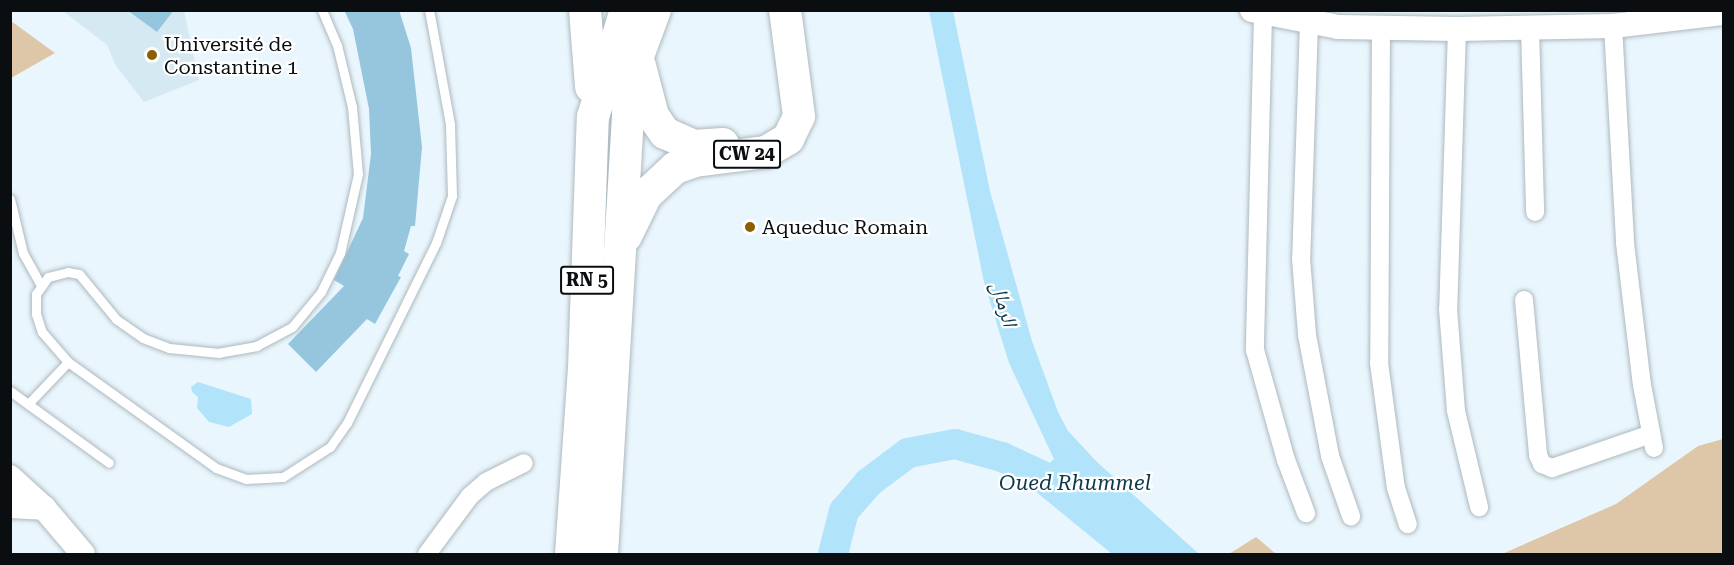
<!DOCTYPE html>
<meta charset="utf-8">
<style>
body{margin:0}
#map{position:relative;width:1734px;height:565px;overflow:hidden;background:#eaf6fd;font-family:"Roboto Serif","Noto Naskh Arabic",serif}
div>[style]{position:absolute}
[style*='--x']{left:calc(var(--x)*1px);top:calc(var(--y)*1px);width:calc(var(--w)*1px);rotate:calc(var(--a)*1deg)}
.built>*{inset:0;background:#d5e9f2}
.green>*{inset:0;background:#ddc7a8}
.water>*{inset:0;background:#b1e3fa}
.river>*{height:30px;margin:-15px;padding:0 15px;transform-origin:15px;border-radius:15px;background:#b1e3fa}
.building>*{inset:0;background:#95c6dd}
.roads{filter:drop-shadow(0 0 2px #adb9bf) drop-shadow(0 0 2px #adb9bf)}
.lane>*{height:9px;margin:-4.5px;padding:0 4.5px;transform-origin:4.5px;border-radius:4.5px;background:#fff}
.street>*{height:18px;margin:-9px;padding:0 9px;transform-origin:9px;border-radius:9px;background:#fff}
.secondary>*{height:24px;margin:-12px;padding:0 12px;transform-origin:12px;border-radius:12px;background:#fff}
.highway>*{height:32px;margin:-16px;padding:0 16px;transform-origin:16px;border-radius:16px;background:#fff}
.dots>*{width:16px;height:16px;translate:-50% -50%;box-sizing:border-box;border:3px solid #fff;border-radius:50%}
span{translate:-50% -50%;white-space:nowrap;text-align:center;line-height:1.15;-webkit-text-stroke:4.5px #fff;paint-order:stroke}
.shield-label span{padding:2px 4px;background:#fff;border:2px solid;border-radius:4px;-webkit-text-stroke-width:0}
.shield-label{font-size:18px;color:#0a0e10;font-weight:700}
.poi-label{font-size:20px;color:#0a0e10}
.left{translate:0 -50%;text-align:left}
.water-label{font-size:21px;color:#0d3849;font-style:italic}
.frame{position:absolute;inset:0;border:12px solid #0a0e10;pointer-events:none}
</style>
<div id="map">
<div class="built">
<div style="clip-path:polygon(63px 11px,184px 11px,199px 80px,144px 102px,116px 66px,107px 45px)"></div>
</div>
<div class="green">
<div style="clip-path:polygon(11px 21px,55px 53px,11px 78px)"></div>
<div style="clip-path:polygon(1723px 439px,1723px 554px,1502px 554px,1616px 504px,1698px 446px)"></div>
<div style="clip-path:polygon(1256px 537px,1276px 554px,1229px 554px)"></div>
</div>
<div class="water">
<div style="clip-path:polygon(929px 11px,953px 11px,990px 191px,1032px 341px,1058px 412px,1068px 431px,1097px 462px,1199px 554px,1112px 554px,1018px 477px,1030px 460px,1045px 467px,1054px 459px,1009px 363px,984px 282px)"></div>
<div style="clip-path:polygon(198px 382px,251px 399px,252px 414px,229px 427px,209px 422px,197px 408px,198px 397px,192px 392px,191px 387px)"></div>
</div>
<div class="river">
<div style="--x:833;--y:554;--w:44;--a:-75.7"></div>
<div style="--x:844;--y:511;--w:37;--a:-49"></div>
<div style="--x:868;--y:483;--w:50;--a:-36.9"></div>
<div style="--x:908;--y:453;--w:48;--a:-10.8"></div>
<div style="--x:955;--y:444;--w:49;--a:15.5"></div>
<div style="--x:1002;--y:457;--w:66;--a:25"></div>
</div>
<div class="building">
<div style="clip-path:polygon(127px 10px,174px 10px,157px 32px)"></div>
<div style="clip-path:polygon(344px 10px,399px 10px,411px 48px,422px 147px,415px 226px,411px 226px,404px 251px,409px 254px,398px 276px,401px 277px,375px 324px,367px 319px,316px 372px,288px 344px,344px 286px,334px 280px,363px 218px,371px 154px,369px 109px,353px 29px)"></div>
</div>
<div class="roads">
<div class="lane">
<div style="--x:322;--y:10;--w:38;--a:67"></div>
<div style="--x:337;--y:45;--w:64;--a:76.4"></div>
<div style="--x:352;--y:107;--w:67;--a:84.9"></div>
<div style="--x:358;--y:174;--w:81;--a:102.8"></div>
<div style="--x:340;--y:253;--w:43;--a:116"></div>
<div style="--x:321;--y:292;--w:45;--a:129.6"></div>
<div style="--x:292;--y:327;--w:40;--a:152"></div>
<div style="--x:257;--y:346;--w:39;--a:170"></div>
<div style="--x:219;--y:353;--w:50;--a:-174.3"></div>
<div style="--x:169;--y:348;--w:28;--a:-159"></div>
<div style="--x:143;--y:338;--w:33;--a:-145"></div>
<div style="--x:116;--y:319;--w:58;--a:-129.4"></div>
<div style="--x:79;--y:274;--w:11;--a:-170"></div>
<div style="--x:68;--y:272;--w:21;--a:166"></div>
<div style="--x:48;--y:277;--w:21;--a:125"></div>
<div style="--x:36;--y:294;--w:20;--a:90"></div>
<div style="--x:36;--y:314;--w:19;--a:72"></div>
<div style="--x:42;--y:332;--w:40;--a:49"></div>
<div style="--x:68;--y:362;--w:182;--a:35.6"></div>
<div style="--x:216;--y:468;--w:32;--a:20"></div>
<div style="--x:246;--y:479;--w:37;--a:-3"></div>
<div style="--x:283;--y:477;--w:56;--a:-32.6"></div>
<div style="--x:330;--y:447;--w:29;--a:-55"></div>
<div style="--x:347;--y:423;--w:201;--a:-63.7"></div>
<div style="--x:436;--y:243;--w:50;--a:-71.2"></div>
<div style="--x:452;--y:196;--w:72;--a:-91.6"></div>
<div style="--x:450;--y:124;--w:116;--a:-100.4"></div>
<div style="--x:10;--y:199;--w:56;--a:76.5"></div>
<div style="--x:23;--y:253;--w:37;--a:61"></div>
<div style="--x:10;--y:391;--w:122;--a:36"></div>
<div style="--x:28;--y:404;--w:58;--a:-46.4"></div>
</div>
<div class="street">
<div style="--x:1263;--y:15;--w:335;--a:91.4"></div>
<div style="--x:1255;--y:350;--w:114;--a:74.3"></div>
<div style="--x:1286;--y:460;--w:57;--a:69.3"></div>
<div style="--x:1309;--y:23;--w:235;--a:91.9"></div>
<div style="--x:1301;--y:258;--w:77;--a:85.5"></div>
<div style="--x:1307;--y:335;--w:123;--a:79.2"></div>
<div style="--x:1330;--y:456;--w:64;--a:70.7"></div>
<div style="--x:1613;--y:26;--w:217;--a:86.8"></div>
<div style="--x:1625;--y:243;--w:143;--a:83.2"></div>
<div style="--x:1642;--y:385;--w:64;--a:79.2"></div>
<div style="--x:1381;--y:27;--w:336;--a:90.3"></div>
<div style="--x:1379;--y:363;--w:126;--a:82.3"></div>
<div style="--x:1396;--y:488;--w:38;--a:72"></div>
<div style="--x:1530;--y:28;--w:184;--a:88.4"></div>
<div style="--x:1457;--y:29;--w:280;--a:91.8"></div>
<div style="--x:1448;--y:309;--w:102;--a:85.5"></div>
<div style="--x:1456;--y:411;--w:99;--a:76.5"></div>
<div style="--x:1524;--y:300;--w:156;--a:84.8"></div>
<div style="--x:1538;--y:455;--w:10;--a:66"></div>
<div style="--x:1542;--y:464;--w:11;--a:22"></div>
<div style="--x:1552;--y:468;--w:105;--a:-19"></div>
<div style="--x:427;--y:554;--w:72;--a:-53.4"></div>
<div style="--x:470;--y:496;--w:21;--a:-41"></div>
<div style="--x:486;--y:482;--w:42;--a:-26.6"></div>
</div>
<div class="secondary">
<div style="--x:1252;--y:10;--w:88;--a:11.2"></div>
<div style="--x:1338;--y:27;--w:119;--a:1"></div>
<div style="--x:1457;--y:29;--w:156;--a:-1.1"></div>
<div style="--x:1613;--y:26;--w:112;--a:-6.7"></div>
<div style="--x:10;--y:477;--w:46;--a:42.4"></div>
<div style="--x:44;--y:508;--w:60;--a:49.7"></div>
<div style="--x:10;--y:506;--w:34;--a:3"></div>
</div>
<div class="highway">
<div style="--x:585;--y:10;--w:77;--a:85.5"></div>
<div style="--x:640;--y:66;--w:52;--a:75.4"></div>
<div style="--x:653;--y:116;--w:21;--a:55"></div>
<div style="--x:665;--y:133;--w:32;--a:24"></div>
<div style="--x:694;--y:146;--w:29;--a:-4"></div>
<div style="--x:626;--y:236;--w:46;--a:-64"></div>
<div style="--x:646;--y:195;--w:40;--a:-43"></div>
<div style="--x:675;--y:168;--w:21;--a:-19"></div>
<div style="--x:695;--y:161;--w:72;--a:-7.2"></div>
<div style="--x:766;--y:152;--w:26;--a:-31"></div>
<div style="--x:788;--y:139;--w:25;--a:-64"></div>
<div style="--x:799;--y:116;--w:107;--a:-97.5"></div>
<div style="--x:571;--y:554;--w:185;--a:-86"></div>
<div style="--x:584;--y:369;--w:252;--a:-88"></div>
<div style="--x:593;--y:117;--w:112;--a:-72.9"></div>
<div style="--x:602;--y:554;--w:444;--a:-86.6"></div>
<div style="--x:628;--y:111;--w:56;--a:-79.7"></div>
<div style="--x:638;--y:56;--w:49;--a:-69.7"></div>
</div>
</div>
<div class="dots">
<div style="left:152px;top:55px;background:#8b5e01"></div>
<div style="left:750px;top:227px;background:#8b5e01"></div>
</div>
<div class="shield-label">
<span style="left:747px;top:154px">CW 24</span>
<span style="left:587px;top:280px">RN 5</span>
</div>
<div class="poi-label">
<span class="left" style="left:164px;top:56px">Université de<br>Constantine 1</span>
<span class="left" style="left:762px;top:227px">Aqueduc Romain</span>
</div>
<div class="water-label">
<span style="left:1004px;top:304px;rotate:73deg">الرمال</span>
<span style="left:1075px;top:483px">Oued Rhummel</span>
</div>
<div class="frame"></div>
</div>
